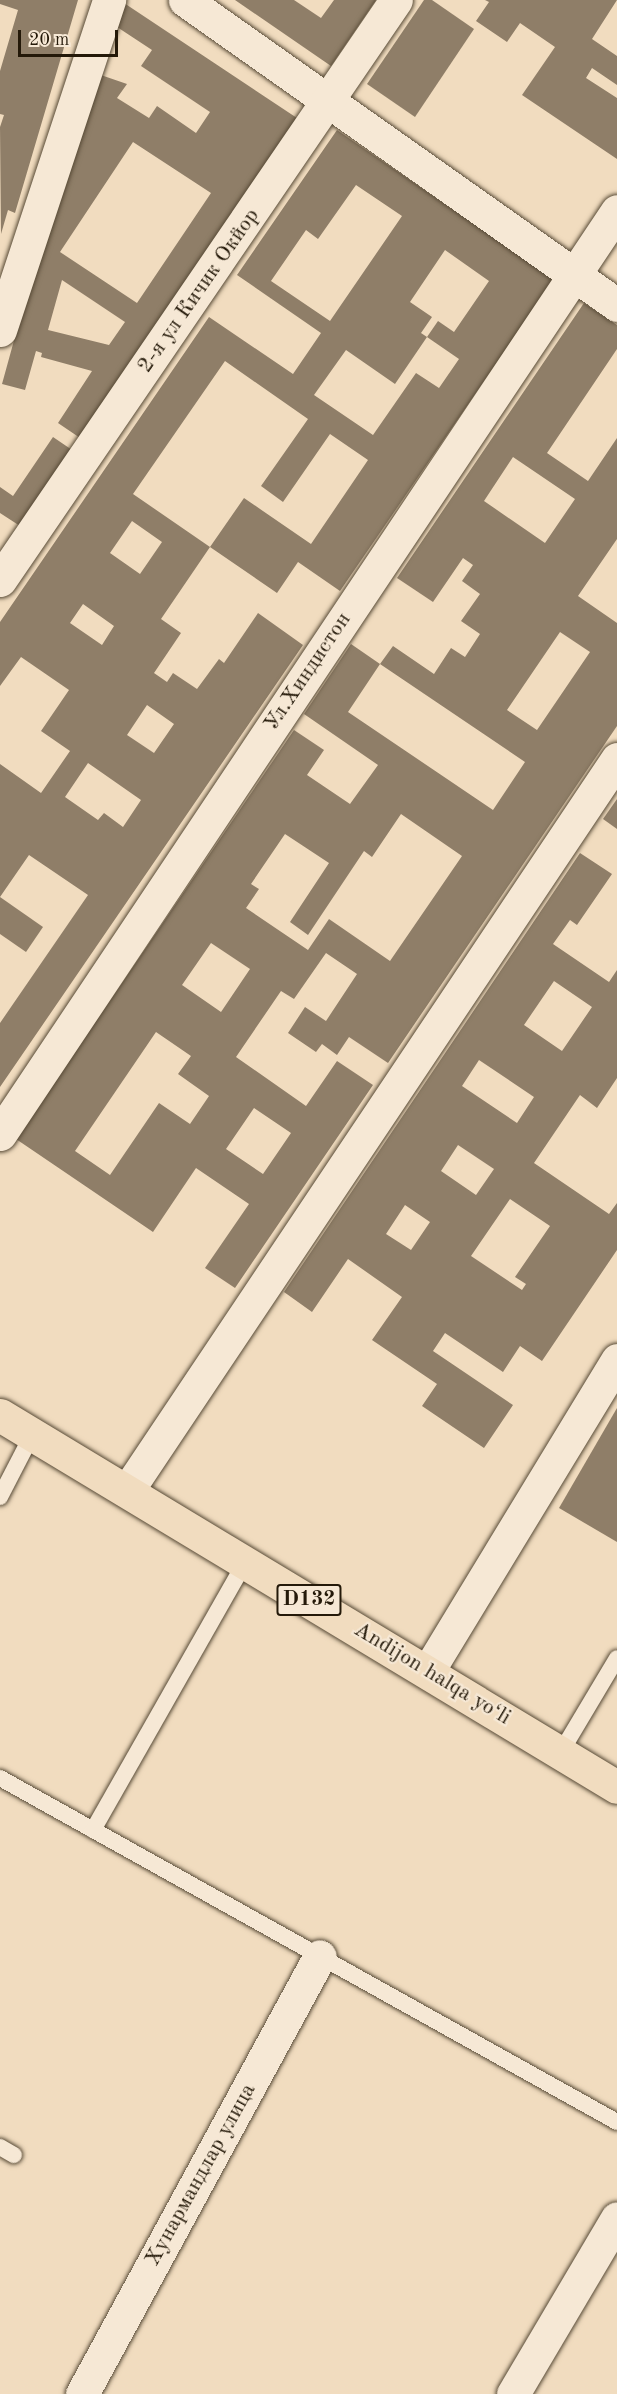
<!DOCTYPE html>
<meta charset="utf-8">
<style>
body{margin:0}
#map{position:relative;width:617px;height:2394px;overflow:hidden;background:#f1dcbf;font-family:"Old Standard TT",serif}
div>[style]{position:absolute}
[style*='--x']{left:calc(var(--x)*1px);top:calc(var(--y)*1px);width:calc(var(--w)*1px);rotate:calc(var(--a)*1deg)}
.building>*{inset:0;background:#8f7e68}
.roads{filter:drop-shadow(0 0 2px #574a36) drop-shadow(0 0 2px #574a36)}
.lane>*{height:16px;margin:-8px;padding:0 8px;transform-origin:8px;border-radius:8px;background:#f6e8d5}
.street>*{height:33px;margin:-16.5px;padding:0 16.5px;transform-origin:16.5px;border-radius:16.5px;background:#f6e8d5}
.highway>*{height:33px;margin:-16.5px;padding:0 16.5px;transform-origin:16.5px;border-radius:16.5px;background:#f1dcbf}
span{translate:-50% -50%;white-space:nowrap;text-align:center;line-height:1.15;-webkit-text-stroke:4.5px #f6e8d5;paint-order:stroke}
.shield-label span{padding:2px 4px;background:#f6e8d5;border:2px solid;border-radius:4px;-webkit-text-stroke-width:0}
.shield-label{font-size:21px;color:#241909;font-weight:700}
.street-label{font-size:22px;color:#241909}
.scale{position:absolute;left:18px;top:30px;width:100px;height:27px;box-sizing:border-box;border:3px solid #241909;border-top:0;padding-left:8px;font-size:18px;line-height:21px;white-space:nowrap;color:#241909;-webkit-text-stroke:4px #f6e8d5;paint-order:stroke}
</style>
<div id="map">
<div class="building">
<div style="clip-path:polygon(0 0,78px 0,15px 213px,8px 210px,1px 234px,0 127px,4px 115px,0 114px,0 71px,18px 10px,0 4px)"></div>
<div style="clip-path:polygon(235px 0,294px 0,321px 18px,334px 0,376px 0,331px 66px)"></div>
<div style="clip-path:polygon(424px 0,432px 0,474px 29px,415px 117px,367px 84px)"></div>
<div style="clip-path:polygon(485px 0,617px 0,592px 39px,617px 56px,617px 85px,592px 68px,586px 78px,617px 98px,617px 159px,522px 95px,555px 47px,520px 23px,507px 42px,476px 21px,489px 2px)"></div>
<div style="clip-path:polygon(evenodd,124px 3px,300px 120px,86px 442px,58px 423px,92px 371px,41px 357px,42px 353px,36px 351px,25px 390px,2px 384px,32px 275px,95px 73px,127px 84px,117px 98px,149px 118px,157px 106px,196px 133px,210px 112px,141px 66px,152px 50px,111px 23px,124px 3px,133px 142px,211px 193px,137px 303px,60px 252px,133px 142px,124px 3px,62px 280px,125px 322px,109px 345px,48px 330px,62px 280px)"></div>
<div style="clip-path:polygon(evenodd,337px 130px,554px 279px,340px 591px,298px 562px,277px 593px,210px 547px,244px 498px,311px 544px,368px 460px,330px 434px,283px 502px,261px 486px,308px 419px,225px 361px,133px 494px,210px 547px,161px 619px,181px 633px,154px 673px,167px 682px,173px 673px,197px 689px,219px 659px,224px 663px,258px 613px,303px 645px,0 1087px,0 1023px,88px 895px,29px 855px,0 897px,0 764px,41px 793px,70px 751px,41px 731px,69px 690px,21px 657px,0 686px,0 622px,209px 317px,293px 374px,321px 333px,237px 275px,337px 130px,356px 185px,402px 216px,330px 321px,271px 281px,306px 230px,318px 239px,356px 185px,337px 130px,445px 250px,489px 281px,454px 332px,438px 321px,427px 337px,459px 359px,439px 388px,416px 373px,373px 435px,314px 395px,346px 350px,395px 384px,427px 337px,421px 333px,432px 317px,410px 302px,445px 250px,337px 130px,132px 521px,162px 542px,140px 574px,110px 553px,132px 521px,337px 130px,83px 604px,114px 626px,102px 645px,70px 623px,83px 604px,337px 130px,147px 705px,174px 724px,154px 753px,127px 735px,147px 705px,337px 130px,88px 763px,141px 800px,123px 827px,104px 813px,98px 820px,65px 797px,88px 763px)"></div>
<div style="clip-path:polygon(evenodd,584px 303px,617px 325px,617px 349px,547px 453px,588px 481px,617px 438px,617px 539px,578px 596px,617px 623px,617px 726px,388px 1063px,349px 1037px,337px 1055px,322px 1044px,316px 1052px,288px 1033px,305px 1007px,326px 1021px,357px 974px,326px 953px,294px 999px,281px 991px,236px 1057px,306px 1106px,337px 1061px,373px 1085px,235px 1288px,205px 1268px,249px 1204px,196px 1168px,153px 1232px,16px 1139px,294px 730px,324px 750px,307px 775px,350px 804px,378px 765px,304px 714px,351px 644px,380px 664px,393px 646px,434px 674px,451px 648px,465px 657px,480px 634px,461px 621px,480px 594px,462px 581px,473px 565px,463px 558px,433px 602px,397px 578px,584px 303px,513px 457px,575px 499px,545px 543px,484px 501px,513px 457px,584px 303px,560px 632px,590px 652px,537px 730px,507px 710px,560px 632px,584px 303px,380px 664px,525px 762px,493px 810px,348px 712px,380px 664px,584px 303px,401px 814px,462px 856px,390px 961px,329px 919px,308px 950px,246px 908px,259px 889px,251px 884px,285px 834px,329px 863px,290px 922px,308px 935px,364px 851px,372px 857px,401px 814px,584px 303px,211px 943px,250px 969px,221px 1012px,182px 985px,211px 943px,584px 303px,156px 1032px,191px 1056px,178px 1074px,209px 1096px,190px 1124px,159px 1103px,110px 1175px,75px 1151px,156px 1032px,584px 303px,254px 1108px,291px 1133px,263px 1174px,226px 1149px,254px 1108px)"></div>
<div style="clip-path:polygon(53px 437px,78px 454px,20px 526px,0 513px,0 487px,13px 496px)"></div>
<div style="clip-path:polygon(617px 799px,617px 829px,603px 819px)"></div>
<div style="clip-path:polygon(evenodd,580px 853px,612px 874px,577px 925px,570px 920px,553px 944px,609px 982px,617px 970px,617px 1078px,597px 1108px,580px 1095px,534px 1163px,609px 1214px,617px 1203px,617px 1250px,542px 1361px,520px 1346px,503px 1372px,445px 1333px,433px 1351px,513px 1405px,484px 1448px,422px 1406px,437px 1384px,372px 1340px,402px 1297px,348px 1259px,312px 1312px,284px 1292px,580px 853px,554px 981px,592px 1007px,562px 1051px,524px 1025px,554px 981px,580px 853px,479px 1060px,534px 1097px,517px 1123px,462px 1086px,479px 1060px,580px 853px,458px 1145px,494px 1169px,476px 1195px,441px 1171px,458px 1145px,580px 853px,510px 1199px,550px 1226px,515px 1277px,526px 1284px,522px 1290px,471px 1256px,510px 1199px,580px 853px,405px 1205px,430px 1222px,411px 1250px,386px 1234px,405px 1205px)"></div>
<div style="clip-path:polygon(0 897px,43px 927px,26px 952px,0 934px)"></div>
<div style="clip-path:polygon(617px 1408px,617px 1542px,559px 1508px)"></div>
</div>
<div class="roads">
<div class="lane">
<div style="--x:0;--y:1497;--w:70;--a:-62.7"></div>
<div style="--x:561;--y:1752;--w:109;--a:-59.2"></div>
<div style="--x:0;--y:1778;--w:706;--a:29.14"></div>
<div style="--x:93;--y:1830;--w:308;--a:-60.4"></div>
<div style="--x:0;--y:2147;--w:16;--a:30"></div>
</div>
<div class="street">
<div style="--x:185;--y:0;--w:529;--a:35.22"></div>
<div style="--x:0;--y:330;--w:348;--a:-71.7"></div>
<div style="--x:0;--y:580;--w:702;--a:-55.68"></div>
<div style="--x:0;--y:1134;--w:1110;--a:-56.24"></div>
<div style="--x:127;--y:1491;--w:881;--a:-56.2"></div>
<div style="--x:428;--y:1671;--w:364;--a:-58.7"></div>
<div style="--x:82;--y:2394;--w:498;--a:-61.5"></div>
<div style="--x:513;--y:2394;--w:204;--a:-59.4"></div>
</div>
<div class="highway">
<div style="--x:0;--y:1415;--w:720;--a:31.09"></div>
</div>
</div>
<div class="shield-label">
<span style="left:309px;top:1600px">D132</span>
</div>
<div class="street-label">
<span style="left:199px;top:291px;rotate:-55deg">2-я ул Кичик Окйор</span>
<span style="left:308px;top:672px;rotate:-56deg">Ул.Хиндистон</span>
<span style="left:432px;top:1674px;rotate:31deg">Andijon halqa yo‘li</span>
<span style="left:201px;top:2175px;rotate:-61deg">Хунармандлар улица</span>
</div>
<div class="scale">20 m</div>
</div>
